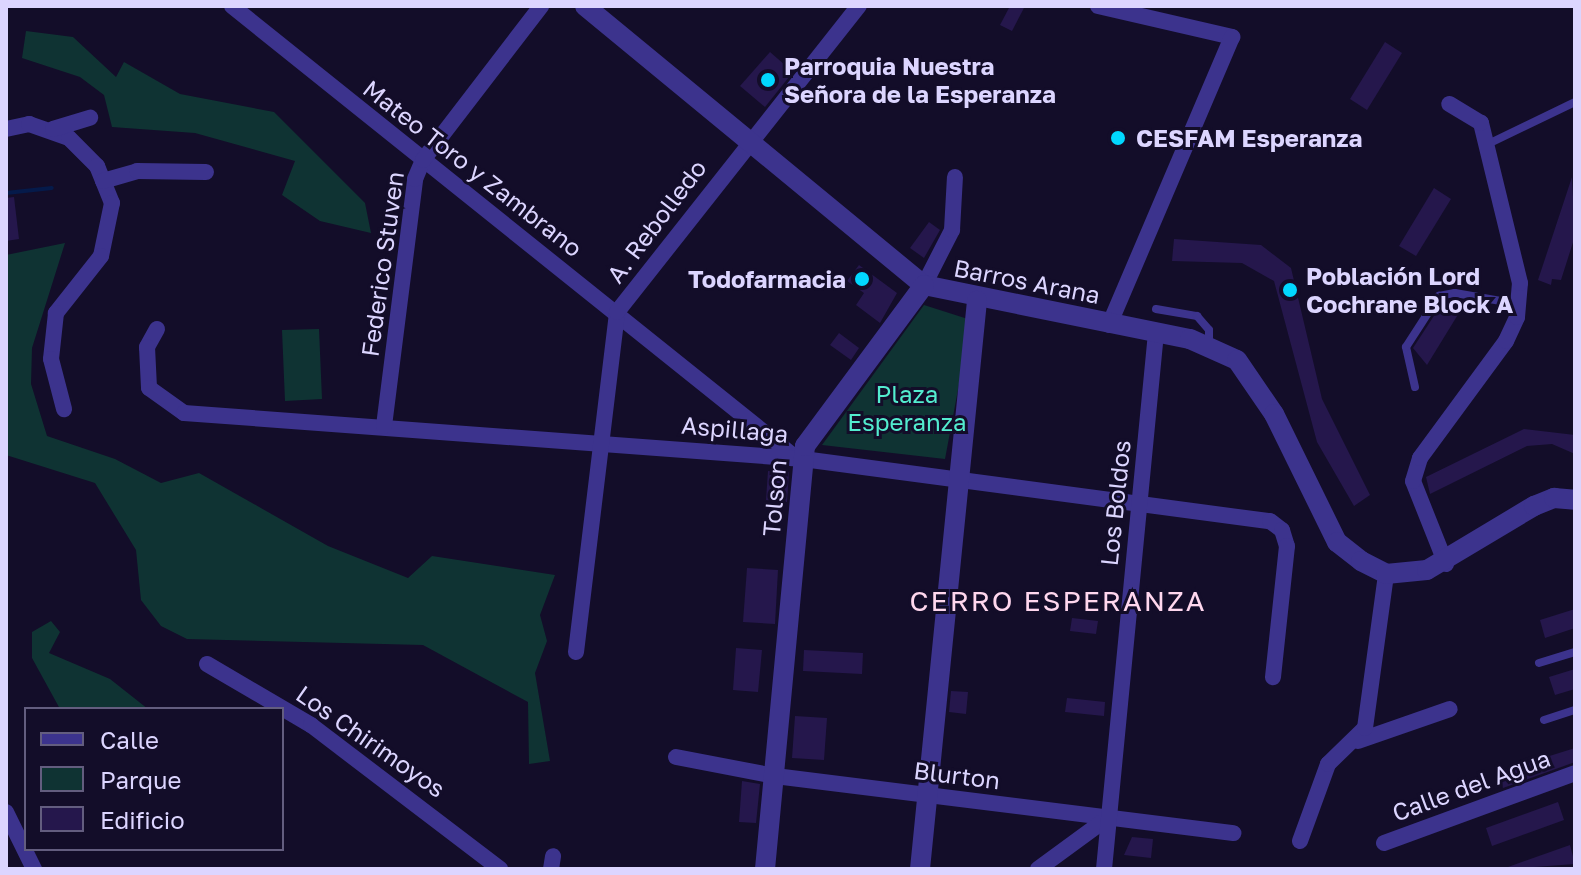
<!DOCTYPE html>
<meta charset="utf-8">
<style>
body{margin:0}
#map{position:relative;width:1581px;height:875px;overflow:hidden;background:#130d29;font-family:"Golos Text",sans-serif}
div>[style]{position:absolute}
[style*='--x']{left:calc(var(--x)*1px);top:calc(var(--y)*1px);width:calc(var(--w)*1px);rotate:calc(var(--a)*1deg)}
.green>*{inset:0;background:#0f3333}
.stream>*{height:4px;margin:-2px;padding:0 2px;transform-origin:2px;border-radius:2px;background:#051a4a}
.building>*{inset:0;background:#25174c}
.service>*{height:8px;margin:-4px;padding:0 4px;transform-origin:4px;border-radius:4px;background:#3c338d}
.minor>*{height:16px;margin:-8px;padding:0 8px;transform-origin:8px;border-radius:8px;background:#3c338d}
.tertiary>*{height:20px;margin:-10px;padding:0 10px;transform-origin:10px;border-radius:10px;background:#3c338d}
.dots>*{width:22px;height:22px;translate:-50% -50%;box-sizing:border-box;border:4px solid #130d29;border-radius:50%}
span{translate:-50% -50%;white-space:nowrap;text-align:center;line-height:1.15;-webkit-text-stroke:6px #130d29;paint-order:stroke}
.poi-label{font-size:24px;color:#dcd5ff;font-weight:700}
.left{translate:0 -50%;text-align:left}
.right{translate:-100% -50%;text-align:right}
.street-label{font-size:24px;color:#dcd5ff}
.park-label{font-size:24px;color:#53eccf}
.quarter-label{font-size:28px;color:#ffd7ee;letter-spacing:2px}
.frame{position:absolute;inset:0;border:8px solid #dcd5ff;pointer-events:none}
.legend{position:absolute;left:24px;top:707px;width:260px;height:144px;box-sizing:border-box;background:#130d29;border:2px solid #635d7f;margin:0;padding:10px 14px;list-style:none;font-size:24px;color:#dcd5ff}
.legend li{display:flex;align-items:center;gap:16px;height:40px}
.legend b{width:40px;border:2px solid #635d7f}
</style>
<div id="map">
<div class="green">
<div style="clip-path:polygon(26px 31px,73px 37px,116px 77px,124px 62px,180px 94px,274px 112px,365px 203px,371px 233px,320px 221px,282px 195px,295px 161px,195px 133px,112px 127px,104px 95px,80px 77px,22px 58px)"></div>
<div style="clip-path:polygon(65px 243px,32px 348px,31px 384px,47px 436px,115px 459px,161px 483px,199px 473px,328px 546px,408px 578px,432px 556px,555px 575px,540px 615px,547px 641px,535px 673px,550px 761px,529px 764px,528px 702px,423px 645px,187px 639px,161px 626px,141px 600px,136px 550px,95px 483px,6px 455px,6px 255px)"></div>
<div style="clip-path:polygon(924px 305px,971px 320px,945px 459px,822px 445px)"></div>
<div style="clip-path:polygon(319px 329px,322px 399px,285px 401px,282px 330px)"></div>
<div style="clip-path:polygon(51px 621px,60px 632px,49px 653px,110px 679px,148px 709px,60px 709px,32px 658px,32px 632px)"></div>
</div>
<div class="stream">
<div style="--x:6;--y:193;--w:46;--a:-6.2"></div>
</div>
<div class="building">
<div style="clip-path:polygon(1010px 6px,1025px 6px,1012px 31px,1000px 25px)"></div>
<div style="clip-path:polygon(1385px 42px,1402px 53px,1367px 110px,1350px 99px)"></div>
<div style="clip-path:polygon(770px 52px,793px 72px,765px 107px,740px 86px)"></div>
<div style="clip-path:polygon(1572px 177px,1575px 236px,1561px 280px,1552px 279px,1551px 285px,1538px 280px)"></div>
<div style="clip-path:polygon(1434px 188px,1451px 199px,1416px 256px,1399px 246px)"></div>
<div style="clip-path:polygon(14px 197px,19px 239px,6px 241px,6px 198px)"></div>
<div style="clip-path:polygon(929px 222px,940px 230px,924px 258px,910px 248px)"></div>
<div style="clip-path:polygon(1174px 239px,1261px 245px,1291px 268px,1322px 399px,1370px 495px,1354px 506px,1317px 442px,1274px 281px,1242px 263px,1172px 261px)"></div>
<div style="clip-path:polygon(859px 265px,897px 293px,880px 323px,856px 305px,864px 293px,847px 281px)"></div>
<div style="clip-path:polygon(1451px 301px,1462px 308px,1427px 365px,1413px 348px,1443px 302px)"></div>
<div style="clip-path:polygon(839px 333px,859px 348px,851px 360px,830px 345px)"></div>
<div style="clip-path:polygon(1524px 429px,1575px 435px,1575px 454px,1552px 444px,1527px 446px,1430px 494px,1426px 477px)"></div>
<div style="clip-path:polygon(768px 471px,789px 472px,787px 502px,766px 500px)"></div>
<div style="clip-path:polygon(747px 568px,778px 570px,775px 624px,743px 622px)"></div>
<div style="clip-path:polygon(1575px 609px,1575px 628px,1545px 638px,1540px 620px)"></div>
<div style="clip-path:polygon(1072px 618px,1098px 621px,1096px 634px,1070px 631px)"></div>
<div style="clip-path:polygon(736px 648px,762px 650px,758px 692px,733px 690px)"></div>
<div style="clip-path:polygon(804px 650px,863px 653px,862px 674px,803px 671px)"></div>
<div style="clip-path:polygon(1575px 669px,1575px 689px,1555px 695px,1549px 677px)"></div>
<div style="clip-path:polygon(951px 691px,968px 692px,966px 714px,949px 712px)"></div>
<div style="clip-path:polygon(1067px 698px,1105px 702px,1104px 716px,1065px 712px)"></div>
<div style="clip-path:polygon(795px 716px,827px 718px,824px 760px,792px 758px)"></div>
<div style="clip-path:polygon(1575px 748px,1575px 762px,1503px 788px,1498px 772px)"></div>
<div style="clip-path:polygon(742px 781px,760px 784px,756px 823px,739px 822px)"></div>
<div style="clip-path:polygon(1558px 802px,1564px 820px,1492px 846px,1486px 828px)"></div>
<div style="clip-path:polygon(1132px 837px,1153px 839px,1151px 858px,1124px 855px)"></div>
<div style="clip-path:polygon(1570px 845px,1575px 864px,1508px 869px,1508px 867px)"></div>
</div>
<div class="service">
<div style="--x:1488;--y:144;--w:97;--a:-25.8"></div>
<div style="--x:1156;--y:309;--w:42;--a:9.7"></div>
<div style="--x:1197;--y:316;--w:18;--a:49"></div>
<div style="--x:1209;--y:330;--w:14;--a:90"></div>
<div style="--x:1415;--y:387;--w:41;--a:-102.7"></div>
<div style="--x:1406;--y:347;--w:61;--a:-57.1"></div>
<div style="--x:1439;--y:296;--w:16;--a:-11"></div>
<div style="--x:1455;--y:293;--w:64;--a:9.9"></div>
<div style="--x:1539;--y:663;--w:38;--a:-17"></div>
<div style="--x:1544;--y:720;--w:33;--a:-18"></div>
</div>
<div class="minor">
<div style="--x:232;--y:6;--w:723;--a:38.71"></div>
<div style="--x:1098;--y:6;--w:138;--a:13"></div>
<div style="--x:1232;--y:37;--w:313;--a:113.1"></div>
<div style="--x:6;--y:129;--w:24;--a:-12"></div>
<div style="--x:29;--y:124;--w:42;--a:19.3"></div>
<div style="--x:69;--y:138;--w:40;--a:45"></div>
<div style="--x:97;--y:166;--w:40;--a:68"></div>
<div style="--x:112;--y:203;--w:54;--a:101.7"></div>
<div style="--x:101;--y:256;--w:73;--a:128.3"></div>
<div style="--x:56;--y:313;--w:46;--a:96.2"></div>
<div style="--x:51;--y:359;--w:52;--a:75.4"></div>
<div style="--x:53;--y:129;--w:39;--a:-17"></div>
<div style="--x:103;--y:181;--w:35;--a:-16"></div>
<div style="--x:137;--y:171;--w:69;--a:0.8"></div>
<div style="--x:924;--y:285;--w:62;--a:-63"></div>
<div style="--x:952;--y:230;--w:53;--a:-86.8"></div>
<div style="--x:157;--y:329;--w:21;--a:119"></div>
<div style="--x:147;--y:347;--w:41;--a:87.2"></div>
<div style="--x:149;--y:388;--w:43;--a:35.5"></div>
<div style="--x:184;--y:413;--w:621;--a:4.25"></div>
<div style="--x:803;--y:459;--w:471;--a:7.6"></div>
<div style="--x:1270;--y:521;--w:15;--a:37"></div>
<div style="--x:1282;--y:530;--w:17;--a:73"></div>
<div style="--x:1287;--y:546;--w:132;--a:96.1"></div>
<div style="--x:384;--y:426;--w:249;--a:-82.8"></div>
<div style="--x:415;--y:179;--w:21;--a:-67"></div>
<div style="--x:423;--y:160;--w:194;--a:-52.5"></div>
<div style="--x:1446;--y:564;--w:89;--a:-111.7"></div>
<div style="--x:1413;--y:481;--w:24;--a:-73"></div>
<div style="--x:1420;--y:458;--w:145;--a:-53.7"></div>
<div style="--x:1506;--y:341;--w:26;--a:-65"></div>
<div style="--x:1517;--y:317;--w:34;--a:-85"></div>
<div style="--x:1520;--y:283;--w:165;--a:-103.7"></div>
<div style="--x:1481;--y:123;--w:37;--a:-149"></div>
<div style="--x:576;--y:652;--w:342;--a:-83.1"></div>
<div style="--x:617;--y:312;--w:390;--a:-51.7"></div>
<div style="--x:207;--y:664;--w:121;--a:30.4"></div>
<div style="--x:311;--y:725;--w:238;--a:37.3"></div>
<div style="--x:1358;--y:741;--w:97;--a:-19.2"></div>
<div style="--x:676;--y:757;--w:101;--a:10.9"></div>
<div style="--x:775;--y:776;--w:462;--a:7.1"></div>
<div style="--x:6;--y:812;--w:64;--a:63.8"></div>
<div style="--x:1300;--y:841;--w:82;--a:-70"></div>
<div style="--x:1328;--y:764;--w:52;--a:-44.2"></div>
<div style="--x:1365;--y:728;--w:155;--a:-82.2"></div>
<div style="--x:1384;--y:843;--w:203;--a:-20.1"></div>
<div style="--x:551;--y:869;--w:13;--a:-81"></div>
<div style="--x:1038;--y:869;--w:88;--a:-36.2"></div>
<div style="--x:1104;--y:869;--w:539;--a:-84.46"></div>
</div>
<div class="tertiary">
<div style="--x:585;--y:6;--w:439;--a:39.5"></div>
<div style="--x:924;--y:285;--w:271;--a:11.5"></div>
<div style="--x:1190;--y:339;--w:51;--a:24.1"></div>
<div style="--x:1237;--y:360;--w:65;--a:55.6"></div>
<div style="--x:1274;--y:414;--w:143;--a:63.8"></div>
<div style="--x:1337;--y:542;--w:31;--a:38"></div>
<div style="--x:1361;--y:561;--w:28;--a:27"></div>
<div style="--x:1386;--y:574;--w:41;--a:-5.6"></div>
<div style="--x:1427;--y:570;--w:125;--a:-30.9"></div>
<div style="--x:1534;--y:506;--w:22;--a:-22"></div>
<div style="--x:1554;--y:498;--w:21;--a:5"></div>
<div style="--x:765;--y:869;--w:425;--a:-84.6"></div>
<div style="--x:805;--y:446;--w:200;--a:-53.5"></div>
<div style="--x:920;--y:869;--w:571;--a:-84.27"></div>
</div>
<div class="dots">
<div style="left:768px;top:80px;background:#01d7ff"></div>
<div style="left:1118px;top:138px;background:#01d7ff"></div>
<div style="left:862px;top:279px;background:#01d7ff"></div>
<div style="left:1290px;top:290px;background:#01d7ff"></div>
</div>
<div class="poi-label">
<span class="left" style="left:784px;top:80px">Parroquia Nuestra<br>Señora de la Esperanza</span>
<span class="left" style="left:1136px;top:138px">CESFAM Esperanza</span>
<span class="left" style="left:1306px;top:290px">Población Lord<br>Cochrane Block A</span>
<span class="right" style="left:846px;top:279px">Todofarmacia</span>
</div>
<div class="street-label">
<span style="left:473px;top:168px;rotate:38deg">Mateo Toro y Zambrano</span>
<span style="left:656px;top:221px;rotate:-53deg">A. Rebolledo</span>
<span style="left:382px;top:264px;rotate:-82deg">Federico Stuven</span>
<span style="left:1027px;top:281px;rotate:11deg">Barros Arana</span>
<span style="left:735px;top:429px;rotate:5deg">Aspillaga</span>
<span style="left:774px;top:498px;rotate:-85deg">Tolson</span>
<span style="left:1115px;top:503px;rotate:-84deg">Los Boldos</span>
<span style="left:371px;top:741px;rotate:35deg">Los Chirimoyos</span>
<span style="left:957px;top:775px;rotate:7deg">Blurton</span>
<span style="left:1471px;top:785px;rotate:-20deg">Calle del Agua</span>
</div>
<div class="park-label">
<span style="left:907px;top:408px">Plaza<br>Esperanza</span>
</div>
<div class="quarter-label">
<span style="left:1058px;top:601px">CERRO ESPERANZA</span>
</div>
<div class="frame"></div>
<ul class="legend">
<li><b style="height:10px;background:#3c338d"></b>Calle</li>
<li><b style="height:22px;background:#0f3333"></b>Parque</li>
<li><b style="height:22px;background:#25174c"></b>Edificio</li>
</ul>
</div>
